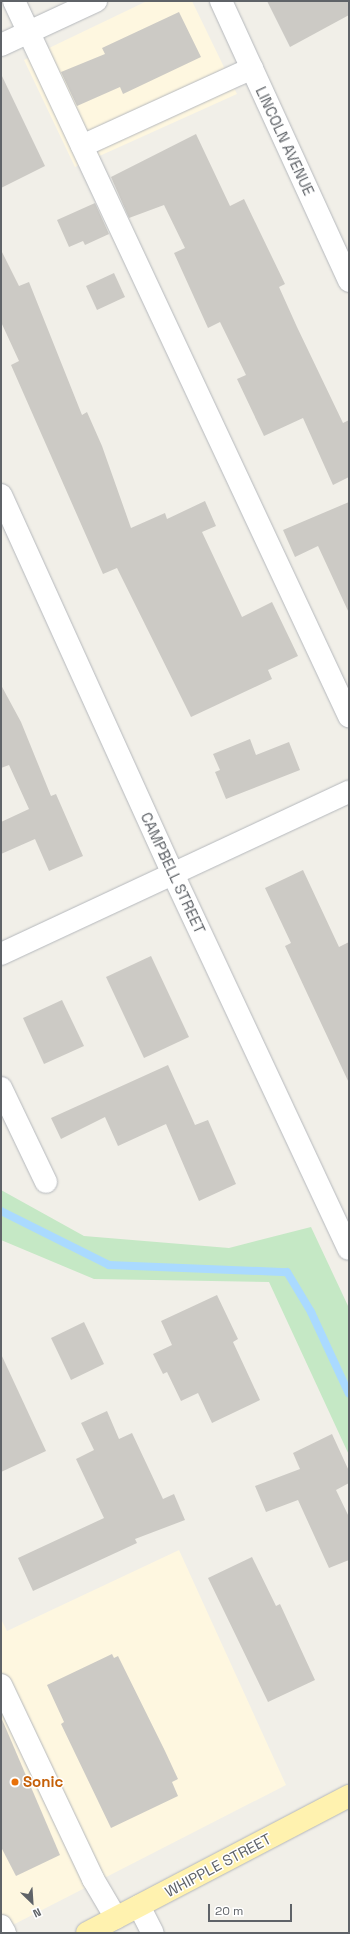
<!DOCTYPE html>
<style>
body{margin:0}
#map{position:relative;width:350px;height:1934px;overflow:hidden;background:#f1efe8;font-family:"Space Grotesk",sans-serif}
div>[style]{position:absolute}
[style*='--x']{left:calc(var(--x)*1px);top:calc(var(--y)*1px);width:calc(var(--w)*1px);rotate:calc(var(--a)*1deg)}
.commercial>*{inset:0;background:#fef7e0}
.green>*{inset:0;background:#c5e8c5}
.stream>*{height:8px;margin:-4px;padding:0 4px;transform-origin:4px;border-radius:4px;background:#aadaff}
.building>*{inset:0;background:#cccac5}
.roads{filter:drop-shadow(0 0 1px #b5b8bc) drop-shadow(0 0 1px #b5b8bc)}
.minor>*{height:22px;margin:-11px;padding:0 11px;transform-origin:11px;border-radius:11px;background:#fff}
.major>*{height:22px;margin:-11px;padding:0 11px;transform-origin:11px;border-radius:11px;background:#fff2af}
.dots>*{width:11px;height:11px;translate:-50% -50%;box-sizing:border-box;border:2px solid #fff;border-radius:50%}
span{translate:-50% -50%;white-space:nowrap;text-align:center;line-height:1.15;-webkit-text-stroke:3px #fff;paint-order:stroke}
.street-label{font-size:15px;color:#5f6368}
.food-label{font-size:15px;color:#c56008;font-weight:700}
.left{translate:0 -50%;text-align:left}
.frame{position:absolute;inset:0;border:2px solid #5f6368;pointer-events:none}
.north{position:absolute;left:12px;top:1882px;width:40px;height:40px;-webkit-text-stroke:3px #fff;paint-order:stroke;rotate:155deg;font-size:11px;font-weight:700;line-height:16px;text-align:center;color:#5f6368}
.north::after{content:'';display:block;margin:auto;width:14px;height:18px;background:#5f6368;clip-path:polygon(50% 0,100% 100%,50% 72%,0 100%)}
.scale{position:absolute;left:208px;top:1904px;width:84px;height:18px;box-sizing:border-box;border:2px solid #5f6368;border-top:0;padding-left:5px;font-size:12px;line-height:14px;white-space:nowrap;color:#5f6368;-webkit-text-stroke:3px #fff;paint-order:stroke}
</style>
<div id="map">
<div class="commercial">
<div style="clip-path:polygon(147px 1px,192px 1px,237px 94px,75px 167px,24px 60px)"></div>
<div style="clip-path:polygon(179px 1550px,286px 1785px,1px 1931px,1px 1619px,7px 1631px)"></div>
</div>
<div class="green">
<div style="clip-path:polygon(1px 1190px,84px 1236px,229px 1248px,311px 1227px,349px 1308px,349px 1455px,269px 1282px,94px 1279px,1px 1240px)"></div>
</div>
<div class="stream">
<div style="--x:1;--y:1211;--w:121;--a:26.6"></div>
<div style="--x:109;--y:1265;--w:178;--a:2.3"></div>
<div style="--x:287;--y:1272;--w:47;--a:59"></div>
<div style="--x:311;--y:1312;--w:90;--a:65.1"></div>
</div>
<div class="building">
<div style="clip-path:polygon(267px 1px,349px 1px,349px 15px,290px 47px)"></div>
<div style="clip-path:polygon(179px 12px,201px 57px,123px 94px,120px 87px,77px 106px,61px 72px,105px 54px,102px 48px)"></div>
<div style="clip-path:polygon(1px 74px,45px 166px,1px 188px)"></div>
<div style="clip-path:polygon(196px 134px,230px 206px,244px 199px,285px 284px,279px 287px,297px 327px,343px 423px,349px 420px,349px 477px,333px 485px,303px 418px,264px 436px,237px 379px,246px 375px,220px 322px,208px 328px,174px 253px,185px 248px,164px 205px,129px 218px,111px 177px)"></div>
<div style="clip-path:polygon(95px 203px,109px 234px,85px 245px,83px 241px,69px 247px,57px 220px)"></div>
<div style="clip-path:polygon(1px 250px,19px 286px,29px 282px,82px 415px,87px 412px,102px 446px,131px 528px,165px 513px,167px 519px,205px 501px,216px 526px,202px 532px,242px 617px,272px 602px,298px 656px,268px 670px,272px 679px,191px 717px,117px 568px,103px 574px,11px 365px,19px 361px,1px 322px)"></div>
<div style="clip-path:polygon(114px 273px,125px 297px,97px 310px,86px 286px)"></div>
<div style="clip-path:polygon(349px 502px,349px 613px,318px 546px,295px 557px,283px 530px)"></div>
<div style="clip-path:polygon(1px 685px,21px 722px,51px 796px,56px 794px,83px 856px,49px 871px,35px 839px,1px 854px,1px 822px,29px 809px,9px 765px,1px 768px)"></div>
<div style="clip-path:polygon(250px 739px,256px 755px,289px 742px,300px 770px,226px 799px,215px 772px,220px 770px,213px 754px)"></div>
<div style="clip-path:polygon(303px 870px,339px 947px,349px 942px,349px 1083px,285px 946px,291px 943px,265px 888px)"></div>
<div style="clip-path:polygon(151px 956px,189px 1037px,144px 1058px,106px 977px)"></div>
<div style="clip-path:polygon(62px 1000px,84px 1046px,44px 1064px,23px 1018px)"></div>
<div style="clip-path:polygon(168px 1065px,195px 1125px,208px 1120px,236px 1184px,199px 1201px,166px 1124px,118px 1146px,105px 1117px,61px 1139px,51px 1118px)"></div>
<div style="clip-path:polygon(217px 1295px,238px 1339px,233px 1342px,260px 1400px,212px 1423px,198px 1393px,181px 1401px,167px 1372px,163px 1374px,153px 1354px,172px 1345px,161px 1321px)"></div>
<div style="clip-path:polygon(84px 1322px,104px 1364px,71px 1380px,51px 1338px)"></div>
<div style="clip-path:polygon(1px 1354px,46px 1451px,1px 1472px)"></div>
<div style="clip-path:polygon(107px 1411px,119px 1439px,132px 1433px,163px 1499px,174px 1494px,185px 1520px,135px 1539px,137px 1543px,33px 1591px,18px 1558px,104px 1518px,76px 1459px,94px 1450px,81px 1423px)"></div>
<div style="clip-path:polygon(332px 1434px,349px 1471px,349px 1483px,336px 1490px,349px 1517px,349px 1560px,329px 1568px,298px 1500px,266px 1512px,255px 1486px,300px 1469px,293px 1453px)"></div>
<div style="clip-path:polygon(252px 1557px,276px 1606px,280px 1604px,315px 1680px,268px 1702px,208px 1578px)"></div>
<div style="clip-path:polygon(112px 1654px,114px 1658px,118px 1656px,165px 1751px,178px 1779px,172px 1782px,178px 1796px,111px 1828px,61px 1724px,64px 1722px,47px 1685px)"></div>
<div style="clip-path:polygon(1px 1717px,60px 1855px,16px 1876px,1px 1847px)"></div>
</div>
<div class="roads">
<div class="minor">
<div style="--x:14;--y:1;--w:790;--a:64.9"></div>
<div style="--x:221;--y:1;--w:308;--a:65.4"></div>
<div style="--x:1;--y:45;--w:105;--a:-24.9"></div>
<div style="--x:82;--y:146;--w:187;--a:-24.6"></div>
<div style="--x:1;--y:495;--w:414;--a:65.6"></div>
<div style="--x:172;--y:872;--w:416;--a:64.9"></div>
<div style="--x:1;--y:954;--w:384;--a:-25"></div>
<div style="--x:1;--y:1088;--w:104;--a:64.4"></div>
<div style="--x:1;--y:1685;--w:215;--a:64.6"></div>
<div style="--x:93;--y:1879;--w:45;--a:59.5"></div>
<div style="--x:139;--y:1906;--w:30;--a:63"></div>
<div style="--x:1;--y:1926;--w:8;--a:60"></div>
</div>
<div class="major">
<div style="--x:87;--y:1933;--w:296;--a:-27.6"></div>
</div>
</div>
<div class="dots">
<div style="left:15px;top:1782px;background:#e8710a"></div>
</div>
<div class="street-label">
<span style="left:285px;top:141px;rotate:65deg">LINCOLN AVENUE</span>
<span style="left:173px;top:873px;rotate:65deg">CAMPBELL STREET</span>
<span style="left:218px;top:1865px;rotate:-28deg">WHIPPLE STREET</span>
</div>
<div class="food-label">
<span class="left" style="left:23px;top:1782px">Sonic</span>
</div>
<div class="frame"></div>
<div class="north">N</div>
<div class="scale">20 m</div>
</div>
